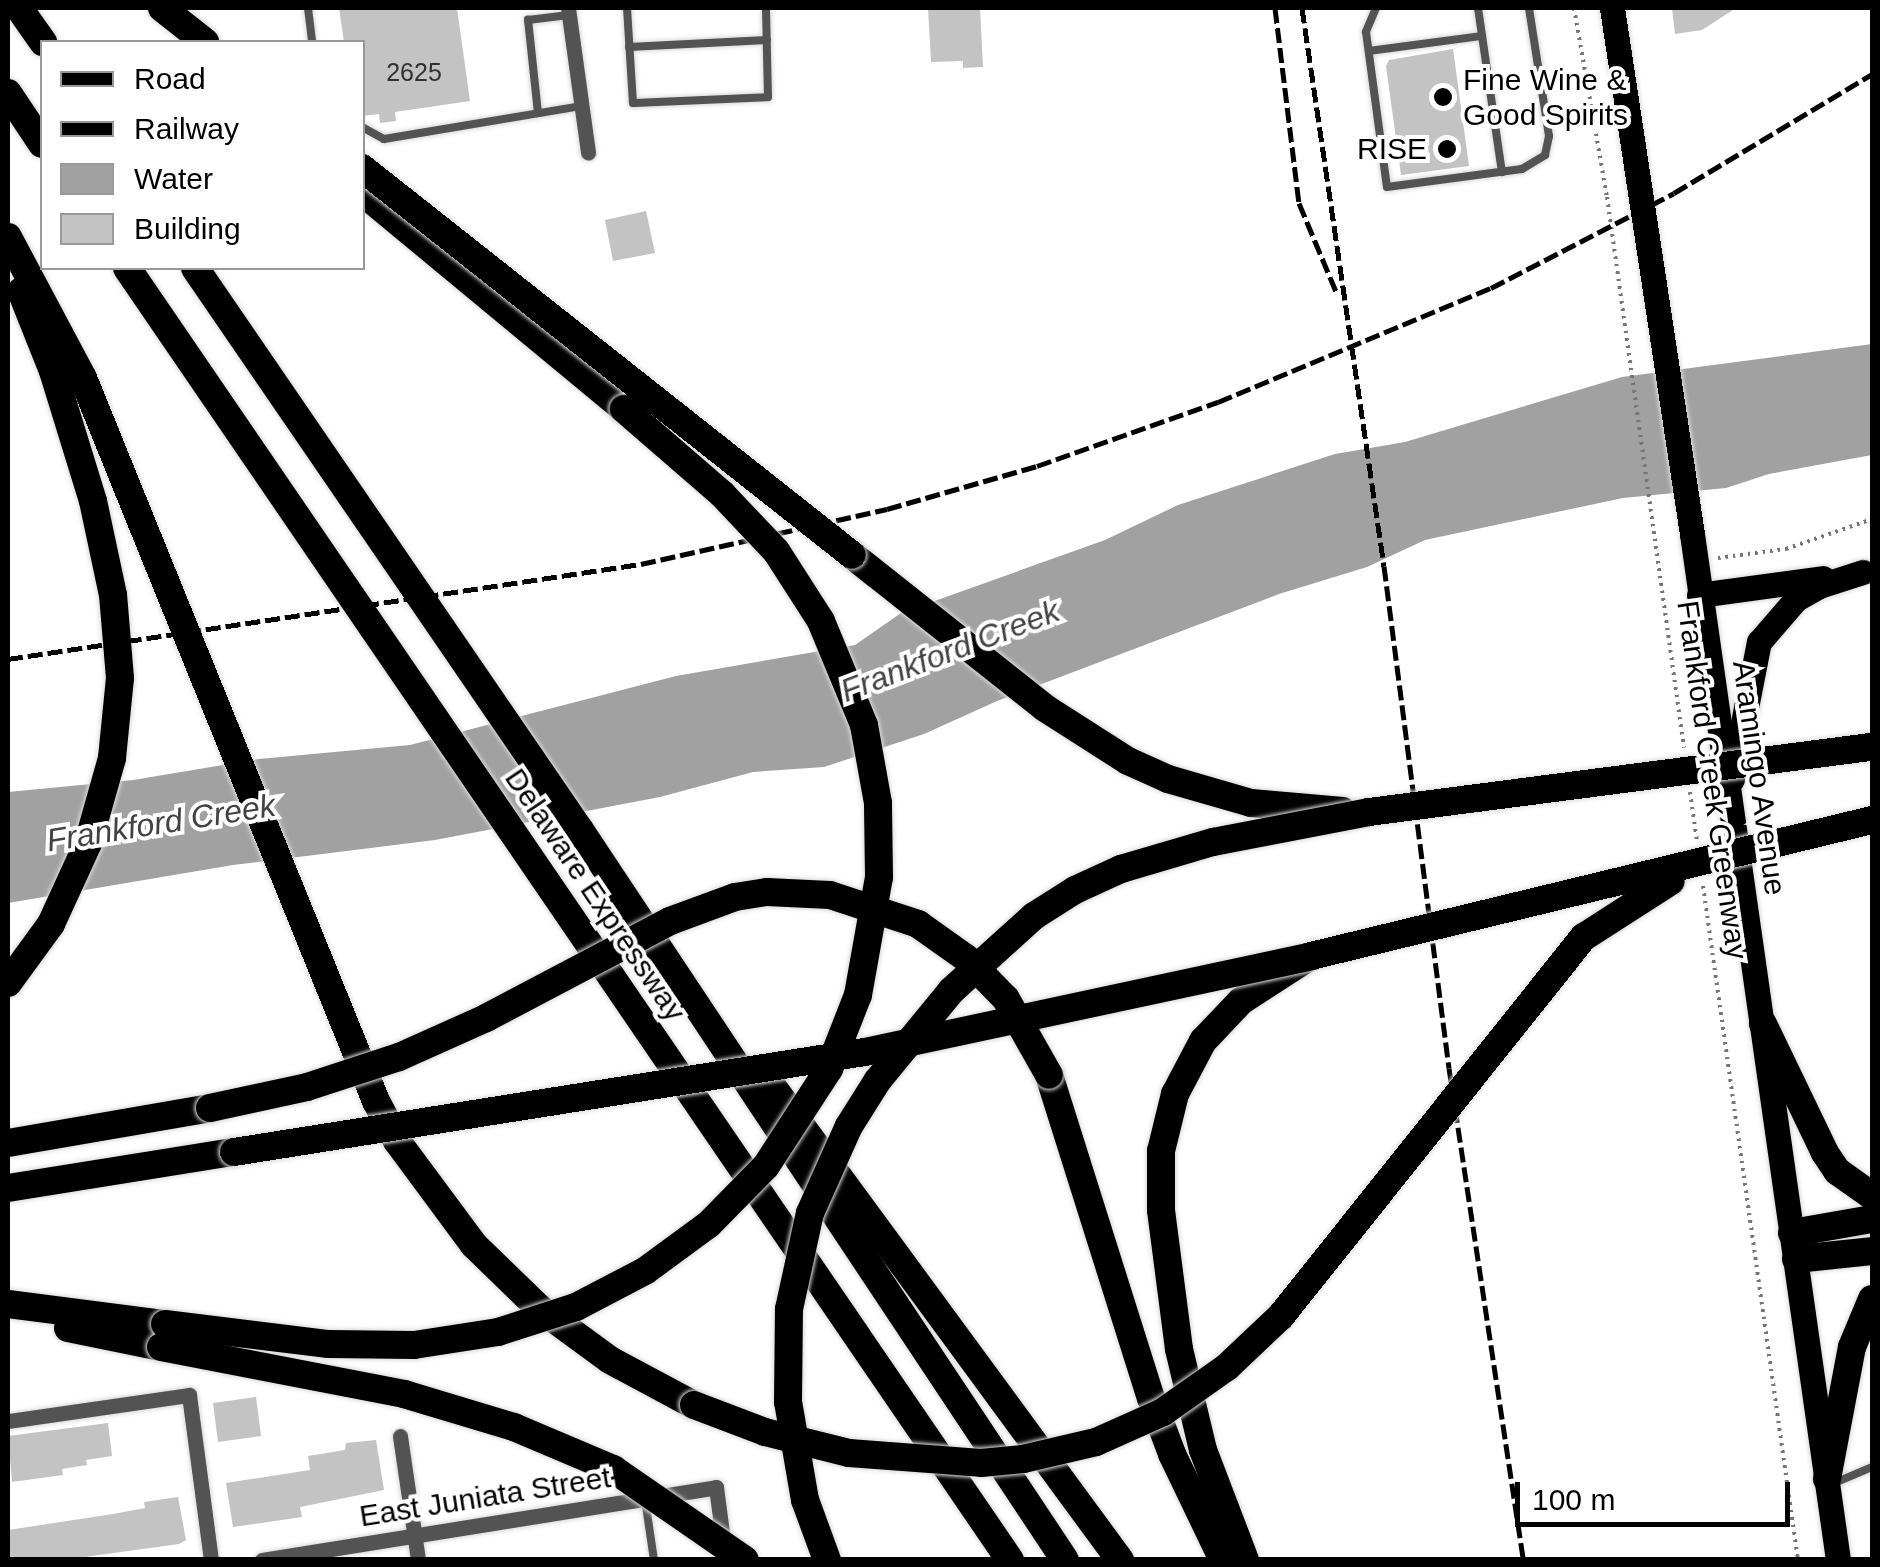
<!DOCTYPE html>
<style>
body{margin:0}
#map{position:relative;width:1880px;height:1567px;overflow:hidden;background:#fff;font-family:Arial,sans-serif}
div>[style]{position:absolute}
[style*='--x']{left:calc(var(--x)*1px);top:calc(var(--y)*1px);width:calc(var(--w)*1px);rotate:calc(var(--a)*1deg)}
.water>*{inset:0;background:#a1a1a1}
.building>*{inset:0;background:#c3c3c3}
.path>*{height:4px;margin-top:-2px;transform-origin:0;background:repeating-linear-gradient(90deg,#757575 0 2.5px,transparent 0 7.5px)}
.roads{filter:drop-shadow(0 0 2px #dbdbdb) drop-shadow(0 0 2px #dbdbdb)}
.lane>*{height:8px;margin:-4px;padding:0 4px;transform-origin:4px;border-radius:4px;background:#535353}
.street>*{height:15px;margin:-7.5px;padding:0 7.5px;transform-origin:7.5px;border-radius:7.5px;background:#535353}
.primary>*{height:25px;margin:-12.5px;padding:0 12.5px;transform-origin:12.5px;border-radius:12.5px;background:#000}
.highway>*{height:28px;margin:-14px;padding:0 14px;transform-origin:14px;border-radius:14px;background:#000}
.rail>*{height:5px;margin-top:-2.5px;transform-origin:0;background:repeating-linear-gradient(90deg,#000 0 15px,transparent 0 20px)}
.bridges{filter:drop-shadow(0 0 2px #dbdbdb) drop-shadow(0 0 2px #dbdbdb)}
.highway-bridge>*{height:28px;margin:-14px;padding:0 14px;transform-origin:14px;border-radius:14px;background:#000}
.dots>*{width:28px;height:28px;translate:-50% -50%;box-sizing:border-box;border:5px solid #fff;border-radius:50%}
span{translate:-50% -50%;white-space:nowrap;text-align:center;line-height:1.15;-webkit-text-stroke:8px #fff;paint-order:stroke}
.number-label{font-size:25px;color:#313131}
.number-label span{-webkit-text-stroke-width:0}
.poi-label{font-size:30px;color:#000}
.left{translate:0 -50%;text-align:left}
.right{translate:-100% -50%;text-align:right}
.street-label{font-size:30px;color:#000}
.water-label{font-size:32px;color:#424242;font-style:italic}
.frame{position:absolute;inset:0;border:10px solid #000;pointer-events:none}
.legend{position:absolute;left:40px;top:40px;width:325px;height:230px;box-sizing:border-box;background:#fff;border:2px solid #999;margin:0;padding:12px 18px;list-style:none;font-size:30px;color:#000}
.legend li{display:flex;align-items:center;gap:20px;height:50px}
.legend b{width:50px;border:2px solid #999}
.scale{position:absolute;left:1515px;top:1482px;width:275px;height:45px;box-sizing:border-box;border:5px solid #000;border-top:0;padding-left:12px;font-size:30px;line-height:35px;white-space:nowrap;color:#000;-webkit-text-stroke:8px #fff;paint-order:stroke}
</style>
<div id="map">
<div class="water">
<div style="clip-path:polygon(1872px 344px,1872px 455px,1769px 474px,1726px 488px,1623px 498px,1425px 540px,1367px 567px,1279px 594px,997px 701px,924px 734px,824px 767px,753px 772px,660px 797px,435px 840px,233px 865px,8px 903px,8px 792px,133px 780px,259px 759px,410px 745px,676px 676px,855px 645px,901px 613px,1105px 540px,1178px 505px,1335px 454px,1405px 442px,1622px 377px)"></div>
</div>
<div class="building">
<div style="clip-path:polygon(339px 8px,457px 8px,470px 101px,395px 112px,396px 121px,380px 123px,379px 114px,362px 116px,362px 42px,344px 42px)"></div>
<div style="clip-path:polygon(928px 8px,980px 8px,983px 67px,963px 68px,963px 61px,931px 62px)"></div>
<div style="clip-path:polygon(1672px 8px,1736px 8px,1702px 30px,1675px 34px)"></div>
<div style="clip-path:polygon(1453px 49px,1469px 166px,1401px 175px,1386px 66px,1389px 60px)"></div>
<div style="clip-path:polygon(646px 211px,655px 253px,613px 261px,605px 220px)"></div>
<div style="clip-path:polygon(256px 1397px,261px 1436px,218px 1442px,213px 1403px)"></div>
<div style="clip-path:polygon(108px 1423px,112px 1456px,86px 1460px,87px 1465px,62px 1469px,63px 1475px,12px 1482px,8px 1436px)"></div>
<div style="clip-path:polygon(376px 1440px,384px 1490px,300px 1507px,302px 1517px,233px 1527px,226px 1483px,310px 1470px,308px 1456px,345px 1450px,346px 1443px)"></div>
<div style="clip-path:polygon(178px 1497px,186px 1540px,179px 1544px,63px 1560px,8px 1560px,8px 1530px,113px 1514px,145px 1508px,144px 1502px)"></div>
</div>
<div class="path">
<div style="--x:1574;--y:8;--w:192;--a:80.1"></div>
<div style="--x:1607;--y:197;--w:556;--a:82.04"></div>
<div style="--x:1718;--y:558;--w:69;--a:-7.5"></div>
<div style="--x:1786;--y:549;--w:91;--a:-19.2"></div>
<div style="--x:1690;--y:792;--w:50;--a:82"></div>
<div style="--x:1703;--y:886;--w:681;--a:81.98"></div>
</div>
<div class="roads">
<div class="lane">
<div style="--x:308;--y:8;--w:34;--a:83"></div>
<div style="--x:627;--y:8;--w:95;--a:86.4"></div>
<div style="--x:633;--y:103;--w:135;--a:-2.5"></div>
<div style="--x:768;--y:97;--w:89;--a:-91.3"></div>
<div style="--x:1376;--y:8;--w:26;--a:113"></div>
<div style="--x:1366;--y:32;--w:156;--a:82.3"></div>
<div style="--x:1387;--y:187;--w:136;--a:-7.6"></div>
<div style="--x:1522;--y:169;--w:27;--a:-31"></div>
<div style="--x:1545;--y:155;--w:19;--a:-78"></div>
<div style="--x:1549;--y:136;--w:130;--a:-98.9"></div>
<div style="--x:1478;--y:8;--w:166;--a:81.7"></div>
<div style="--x:629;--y:47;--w:138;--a:-2.9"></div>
<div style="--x:1369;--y:51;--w:114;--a:-7.6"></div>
<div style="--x:538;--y:113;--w:94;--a:-96.1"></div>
<div style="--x:528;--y:20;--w:41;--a:-7"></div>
<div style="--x:362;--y:127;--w:25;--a:29"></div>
<div style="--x:384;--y:139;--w:201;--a:-9.5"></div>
<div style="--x:1832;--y:1484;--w:43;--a:-23"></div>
<div style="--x:645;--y:1499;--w:62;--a:81.6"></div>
</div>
<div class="street">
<div style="--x:568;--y:8;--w:146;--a:82.1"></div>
<div style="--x:8;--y:1421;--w:183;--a:-8.2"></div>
<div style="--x:189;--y:1395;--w:166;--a:82.4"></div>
<div style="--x:400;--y:1436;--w:125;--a:81.7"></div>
<div style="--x:262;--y:1560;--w:460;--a:-9.1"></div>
<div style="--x:716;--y:1487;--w:62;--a:82.5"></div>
</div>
<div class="primary">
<div style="--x:1612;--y:8;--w:532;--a:81.35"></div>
<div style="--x:1692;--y:534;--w:1036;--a:81.9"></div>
<div style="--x:1699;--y:595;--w:125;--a:-7.8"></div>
<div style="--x:1732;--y:779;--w:140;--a:-78.9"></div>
<div style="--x:1759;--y:642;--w:57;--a:-49.3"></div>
<div style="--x:1796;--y:599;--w:26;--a:-29"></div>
<div style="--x:1819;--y:586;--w:46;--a:-17.7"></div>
</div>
<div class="highway">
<div style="--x:19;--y:8;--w:42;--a:54.8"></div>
<div style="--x:162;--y:8;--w:55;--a:38.3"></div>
<div style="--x:8;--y:93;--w:61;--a:56.3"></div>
<div style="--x:362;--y:192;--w:340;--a:39.6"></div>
<div style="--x:8;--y:237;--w:160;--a:62"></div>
<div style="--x:83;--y:378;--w:780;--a:67.94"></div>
<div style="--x:376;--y:1101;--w:45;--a:62.3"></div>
<div style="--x:397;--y:1141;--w:129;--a:53.5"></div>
<div style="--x:474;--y:1245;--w:91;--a:44.1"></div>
<div style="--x:539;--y:1308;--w:88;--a:36.2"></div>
<div style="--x:610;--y:1360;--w:95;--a:28.2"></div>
<div style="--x:127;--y:268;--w:1565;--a:55.65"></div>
<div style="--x:195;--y:268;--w:681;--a:55.59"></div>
<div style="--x:580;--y:830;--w:876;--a:56.4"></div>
<div style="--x:852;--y:555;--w:246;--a:38.4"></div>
<div style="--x:1045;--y:708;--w:98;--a:32.6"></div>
<div style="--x:1128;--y:761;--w:44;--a:24.2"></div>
<div style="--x:1168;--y:779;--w:86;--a:16.1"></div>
<div style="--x:1251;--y:803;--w:92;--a:5"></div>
<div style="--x:8;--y:983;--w:73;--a:-53.9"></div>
<div style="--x:51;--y:924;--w:89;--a:-65.4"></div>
<div style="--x:88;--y:843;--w:88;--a:-74.2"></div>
<div style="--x:112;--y:758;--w:80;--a:-84.3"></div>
<div style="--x:120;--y:678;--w:83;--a:-94.8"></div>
<div style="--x:113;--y:595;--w:96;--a:-102"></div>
<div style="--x:93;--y:501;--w:136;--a:-107.1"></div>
<div style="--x:53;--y:371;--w:86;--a:-111.8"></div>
<div style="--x:1763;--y:1024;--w:143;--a:64.3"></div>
<div style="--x:1825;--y:1153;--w:22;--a:56"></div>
<div style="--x:1837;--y:1171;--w:43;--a:35.5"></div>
<div style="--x:761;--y:1071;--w:607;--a:53.72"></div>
<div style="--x:1049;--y:1075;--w:339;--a:72.5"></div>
<div style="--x:1151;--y:1398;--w:60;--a:69.4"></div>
<div style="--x:1172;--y:1454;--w:118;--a:64.3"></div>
<div style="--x:8;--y:1143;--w:205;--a:-9.8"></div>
<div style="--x:8;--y:1188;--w:229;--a:-9.1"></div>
<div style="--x:1792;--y:1233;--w:81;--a:-9.9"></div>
<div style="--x:1796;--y:1259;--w:76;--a:-6"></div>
<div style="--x:8;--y:1304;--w:158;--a:7.3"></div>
<div style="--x:68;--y:1328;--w:95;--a:11.5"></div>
<div style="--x:1827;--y:1479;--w:134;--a:-79.3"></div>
<div style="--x:1852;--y:1347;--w:52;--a:-67.4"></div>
<div style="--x:1245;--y:1560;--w:118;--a:-110.9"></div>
<div style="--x:1203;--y:1450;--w:104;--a:-103.4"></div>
<div style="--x:1179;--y:1349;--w:140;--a:-97.4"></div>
<div style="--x:1161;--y:1210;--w:59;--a:-90"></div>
<div style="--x:1161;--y:1151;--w:59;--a:-76.2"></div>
<div style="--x:1175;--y:1094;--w:60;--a:-62.2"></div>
<div style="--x:1203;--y:1041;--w:55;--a:-46.5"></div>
<div style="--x:1241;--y:1001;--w:72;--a:-33"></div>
</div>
</div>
<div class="rail">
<div style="--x:1275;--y:8;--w:196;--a:83"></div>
<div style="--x:1299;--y:203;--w:99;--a:67.3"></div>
<div style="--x:1302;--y:8;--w:564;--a:81.64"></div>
<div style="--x:1384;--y:566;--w:506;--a:82.62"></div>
<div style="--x:1449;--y:1068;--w:498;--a:81.4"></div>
<div style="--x:8;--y:659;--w:640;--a:-8.54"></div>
<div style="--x:641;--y:564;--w:252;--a:-12.6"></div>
<div style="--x:887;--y:509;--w:156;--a:-16"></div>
<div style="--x:1037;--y:466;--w:192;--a:-19.5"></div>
<div style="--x:1218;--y:402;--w:296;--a:-22.7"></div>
<div style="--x:1491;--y:288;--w:206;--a:-27.4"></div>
<div style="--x:1674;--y:193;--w:231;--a:-31"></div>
</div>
<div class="bridges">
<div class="highway-bridge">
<div style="--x:362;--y:168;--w:624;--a:38.3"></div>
<div style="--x:210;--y:1108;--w:99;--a:-12.2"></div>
<div style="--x:307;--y:1087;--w:97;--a:-18.1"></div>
<div style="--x:399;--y:1057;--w:95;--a:-24.1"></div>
<div style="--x:486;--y:1018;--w:208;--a:-27.8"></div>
<div style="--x:670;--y:921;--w:69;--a:-20.3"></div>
<div style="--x:735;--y:897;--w:32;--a:-9"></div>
<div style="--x:767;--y:892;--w:63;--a:2.7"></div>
<div style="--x:830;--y:895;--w:93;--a:18.2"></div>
<div style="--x:918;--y:924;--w:59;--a:35.3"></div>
<div style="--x:966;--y:958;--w:57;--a:45.7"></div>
<div style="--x:1006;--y:999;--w:87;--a:60.5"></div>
<div style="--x:234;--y:1152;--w:639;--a:-9.01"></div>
<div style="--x:865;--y:1052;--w:456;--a:-12.1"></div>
<div style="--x:1311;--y:956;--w:577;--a:-13.63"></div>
<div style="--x:165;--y:1324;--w:165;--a:7"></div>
<div style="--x:329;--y:1344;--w:85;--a:0.7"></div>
<div style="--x:414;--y:1345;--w:85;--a:-8.8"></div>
<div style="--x:498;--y:1332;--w:82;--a:-17.8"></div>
<div style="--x:576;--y:1307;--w:78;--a:-27.6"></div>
<div style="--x:645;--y:1271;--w:79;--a:-36.3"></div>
<div style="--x:709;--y:1224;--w:81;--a:-45.5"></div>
<div style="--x:766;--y:1166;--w:116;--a:-57"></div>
<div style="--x:829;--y:1069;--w:79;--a:-68.6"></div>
<div style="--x:858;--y:995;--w:120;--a:-79.9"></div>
<div style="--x:879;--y:877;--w:74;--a:-90.8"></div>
<div style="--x:878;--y:803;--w:79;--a:-100.2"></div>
<div style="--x:864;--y:725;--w:113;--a:-112.5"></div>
<div style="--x:821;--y:621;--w:83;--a:-122.7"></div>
<div style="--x:776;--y:551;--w:79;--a:-133.5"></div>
<div style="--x:722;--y:494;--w:130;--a:-139.1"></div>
<div style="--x:161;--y:1347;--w:248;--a:10.9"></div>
<div style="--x:404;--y:1394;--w:115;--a:16.7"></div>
<div style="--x:514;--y:1427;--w:108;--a:23"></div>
<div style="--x:613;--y:1469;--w:160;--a:34.6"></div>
<div style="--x:694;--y:1405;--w:76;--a:20.8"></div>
<div style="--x:765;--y:1432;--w:87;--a:14"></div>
<div style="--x:849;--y:1453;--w:132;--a:4.3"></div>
<div style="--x:981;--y:1463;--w:42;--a:-5.4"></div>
<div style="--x:1023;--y:1459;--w:75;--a:-13.1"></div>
<div style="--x:1096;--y:1442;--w:73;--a:-24.1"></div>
<div style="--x:1163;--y:1412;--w:78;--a:-35.1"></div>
<div style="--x:1227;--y:1367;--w:74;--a:-43.4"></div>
<div style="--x:1281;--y:1316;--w:485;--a:-51.4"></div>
<div style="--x:1584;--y:937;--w:103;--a:-32.8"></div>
<div style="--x:827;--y:1560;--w:64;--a:-110.1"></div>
<div style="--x:805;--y:1500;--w:99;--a:-99.8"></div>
<div style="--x:788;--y:1402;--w:93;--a:-89.4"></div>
<div style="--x:789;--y:1309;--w:98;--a:-77.7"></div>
<div style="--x:810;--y:1213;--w:95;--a:-65.9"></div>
<div style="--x:849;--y:1126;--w:54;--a:-57.8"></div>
<div style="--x:878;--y:1080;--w:115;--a:-50.6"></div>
<div style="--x:951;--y:991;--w:112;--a:-42.1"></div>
<div style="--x:1034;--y:916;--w:49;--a:-32.4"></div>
<div style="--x:1075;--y:890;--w:51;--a:-24.5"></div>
<div style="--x:1121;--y:869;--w:96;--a:-16.4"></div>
<div style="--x:1213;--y:842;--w:159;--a:-10.9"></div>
<div style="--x:1369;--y:812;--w:505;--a:-7.39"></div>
</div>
</div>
<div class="dots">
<div style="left:1443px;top:97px;background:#000"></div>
<div style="left:1447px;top:149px;background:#000"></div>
</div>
<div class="number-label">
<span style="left:414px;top:72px">2625</span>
</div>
<div class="poi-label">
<span class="left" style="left:1463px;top:97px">Fine Wine &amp;<br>Good Spirits</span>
<span class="right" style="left:1427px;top:149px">RISE</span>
</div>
<div class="street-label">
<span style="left:1759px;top:778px;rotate:82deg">Aramingo Avenue</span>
<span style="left:1712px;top:780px;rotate:82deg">Frankford Creek Greenway</span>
<span style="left:595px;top:895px;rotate:56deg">Delaware Expressway</span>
<span style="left:485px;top:1497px;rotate:-9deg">East Juniata Street</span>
</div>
<div class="water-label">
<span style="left:950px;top:651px;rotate:-21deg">Frankford Creek</span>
<span style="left:161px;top:823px;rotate:-9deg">Frankford Creek</span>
</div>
<div class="frame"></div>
<ul class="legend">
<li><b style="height:12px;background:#000"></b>Road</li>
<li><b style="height:12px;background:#000"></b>Railway</li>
<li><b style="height:28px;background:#a1a1a1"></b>Water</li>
<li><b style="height:28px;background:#c3c3c3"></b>Building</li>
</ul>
<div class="scale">100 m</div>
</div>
